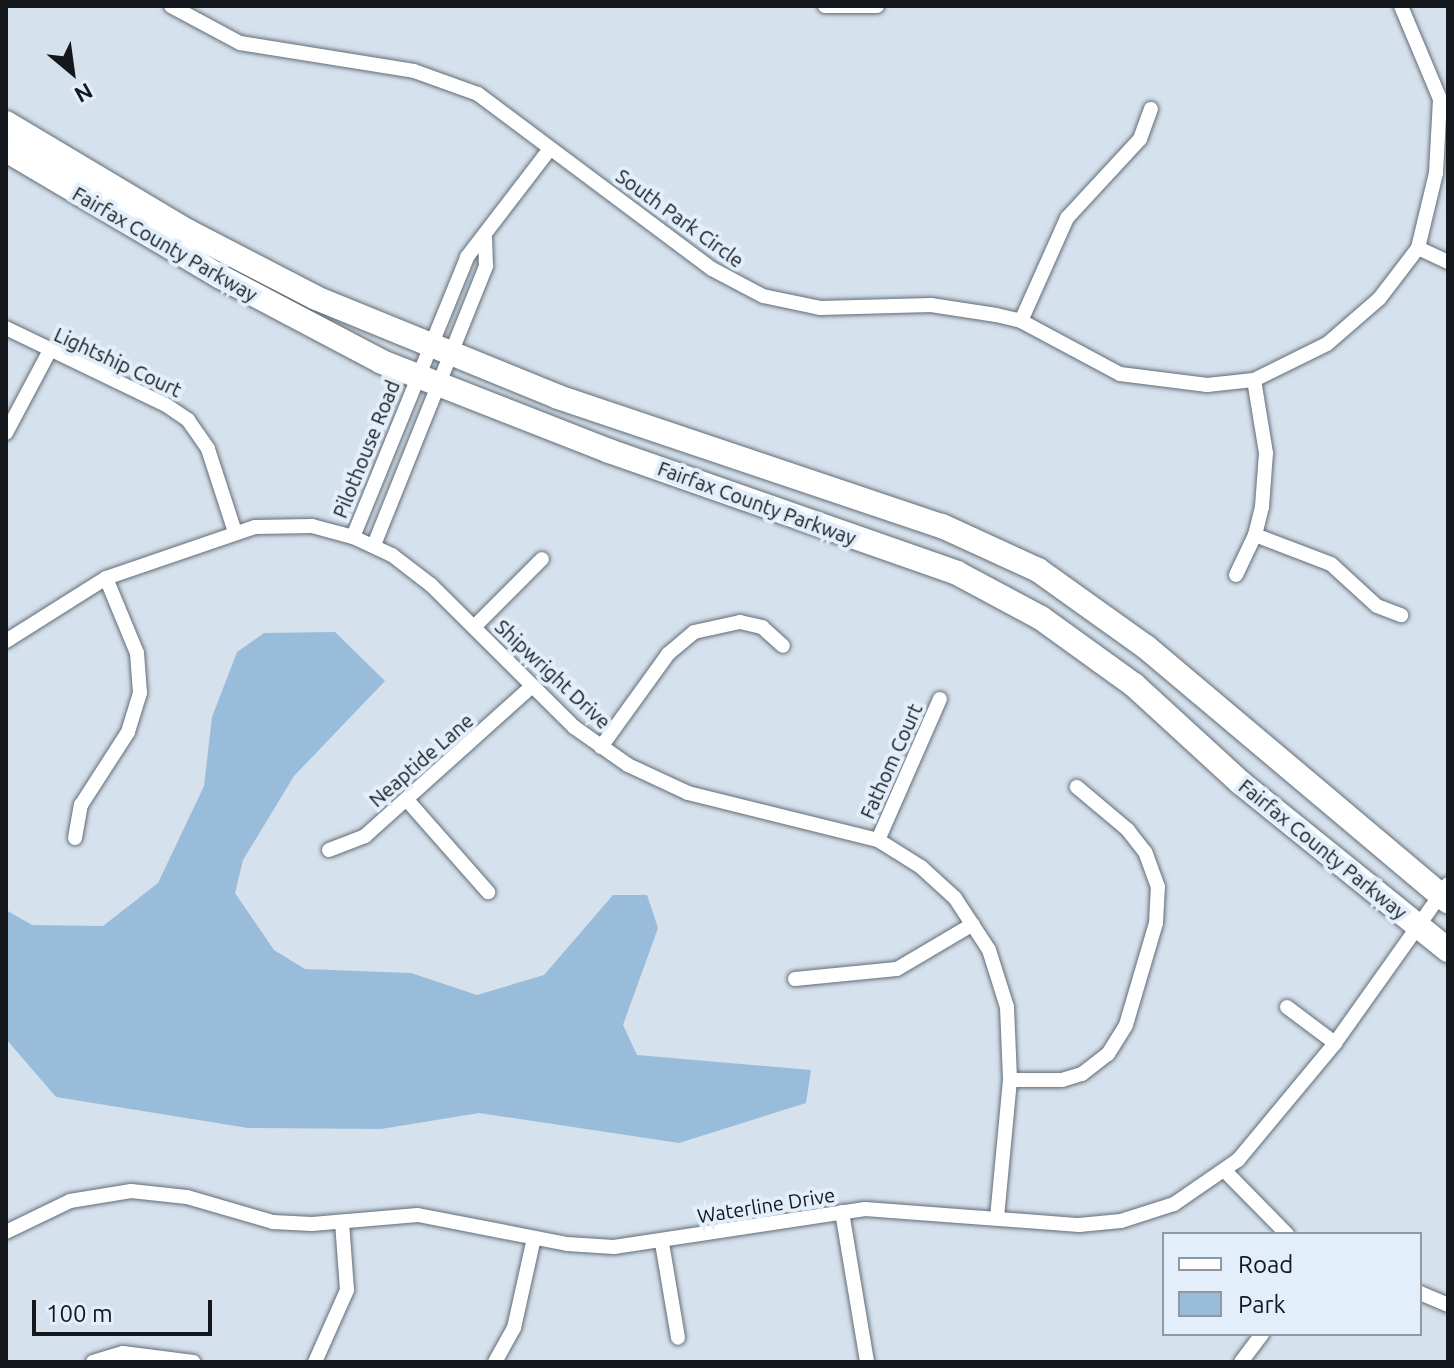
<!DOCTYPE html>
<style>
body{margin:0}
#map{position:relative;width:1454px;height:1368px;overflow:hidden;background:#d5e1ec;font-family:Ubuntu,sans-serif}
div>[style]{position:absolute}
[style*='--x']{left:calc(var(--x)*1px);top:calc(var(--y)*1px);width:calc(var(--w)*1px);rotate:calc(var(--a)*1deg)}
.green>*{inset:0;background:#9abcdb}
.roads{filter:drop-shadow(0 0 2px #626d77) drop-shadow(0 0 2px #626d77)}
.street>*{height:14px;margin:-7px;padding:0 7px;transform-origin:7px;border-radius:7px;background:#fff}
.highway>*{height:24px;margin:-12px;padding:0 12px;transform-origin:12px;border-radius:12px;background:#fff}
span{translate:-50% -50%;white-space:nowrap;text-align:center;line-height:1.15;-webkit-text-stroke:8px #e2eef9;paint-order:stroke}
.street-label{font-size:20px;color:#14181c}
.frame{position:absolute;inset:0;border:8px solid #14181c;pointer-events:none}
.legend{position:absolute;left:1162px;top:1232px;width:260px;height:104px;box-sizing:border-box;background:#e2eef9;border:2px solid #9098a1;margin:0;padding:10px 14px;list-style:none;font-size:24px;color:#14181c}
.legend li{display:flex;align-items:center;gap:16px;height:40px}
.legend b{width:40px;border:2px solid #9098a1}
.north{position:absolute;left:32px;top:32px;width:80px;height:80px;-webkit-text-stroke:6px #e2eef9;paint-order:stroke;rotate:151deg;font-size:22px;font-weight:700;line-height:32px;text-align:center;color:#14181c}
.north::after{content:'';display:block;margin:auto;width:28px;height:36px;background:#14181c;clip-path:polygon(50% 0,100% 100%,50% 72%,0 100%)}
.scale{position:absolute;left:32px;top:1300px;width:180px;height:36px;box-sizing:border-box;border:4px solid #14181c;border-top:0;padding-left:10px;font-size:24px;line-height:28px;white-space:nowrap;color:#14181c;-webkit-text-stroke:6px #e2eef9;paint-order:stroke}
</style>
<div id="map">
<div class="green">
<div style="clip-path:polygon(335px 632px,385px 681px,294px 776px,243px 860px,235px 893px,274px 950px,305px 969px,411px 973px,477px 995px,544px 975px,613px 895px,647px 895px,658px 928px,623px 1025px,637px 1055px,811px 1070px,806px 1103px,679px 1143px,479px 1113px,381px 1129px,248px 1128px,56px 1097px,6px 1039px,6px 910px,32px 925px,103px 926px,158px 883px,204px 786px,212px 717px,237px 652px,264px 633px)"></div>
</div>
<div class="roads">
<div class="street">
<div style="--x:171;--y:6;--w:78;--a:28.2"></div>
<div style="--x:240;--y:43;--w:176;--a:9.1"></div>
<div style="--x:414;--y:71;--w:68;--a:19.8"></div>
<div style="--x:478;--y:94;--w:292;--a:36.8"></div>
<div style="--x:712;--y:269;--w:58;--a:27.9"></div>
<div style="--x:763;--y:296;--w:58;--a:11.9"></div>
<div style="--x:820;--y:308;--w:111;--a:-1.5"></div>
<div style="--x:931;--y:305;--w:66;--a:8.7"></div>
<div style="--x:996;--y:315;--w:26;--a:13"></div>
<div style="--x:1021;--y:321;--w:112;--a:28.2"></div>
<div style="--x:1120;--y:374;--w:88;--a:7.2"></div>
<div style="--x:1207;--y:385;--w:47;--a:-6.1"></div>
<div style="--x:1254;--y:380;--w:81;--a:-26.3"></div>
<div style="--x:1327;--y:344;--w:69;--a:-40.9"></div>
<div style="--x:1379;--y:299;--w:64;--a:-52.6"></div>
<div style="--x:1418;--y:248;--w:77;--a:-76.5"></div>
<div style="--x:1436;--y:173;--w:74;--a:-86.9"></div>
<div style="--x:1440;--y:99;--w:101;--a:-112.8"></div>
<div style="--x:825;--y:6;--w:52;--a:0"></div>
<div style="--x:1418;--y:248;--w:33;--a:25"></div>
<div style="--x:1021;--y:321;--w:113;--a:-65.9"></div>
<div style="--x:1067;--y:218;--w:108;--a:-47.3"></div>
<div style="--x:1140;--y:139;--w:32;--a:-70"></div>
<div style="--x:6;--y:328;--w:178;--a:25.7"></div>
<div style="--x:166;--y:405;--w:27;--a:34"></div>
<div style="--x:188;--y:420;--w:35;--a:55"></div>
<div style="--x:208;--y:449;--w:87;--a:72"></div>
<div style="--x:6;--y:433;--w:92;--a:-62"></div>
<div style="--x:1255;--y:535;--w:81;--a:20.9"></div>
<div style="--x:1331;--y:564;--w:62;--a:42.4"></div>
<div style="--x:1377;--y:606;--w:26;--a:21"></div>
<div style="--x:353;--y:537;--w:302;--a:-67.8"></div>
<div style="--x:467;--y:257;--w:136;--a:-52.5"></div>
<div style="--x:374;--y:545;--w:301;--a:-68.1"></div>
<div style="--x:486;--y:266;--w:28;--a:-92"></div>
<div style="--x:1236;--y:575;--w:44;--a:-64.6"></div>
<div style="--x:1255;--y:535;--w:29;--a:-76"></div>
<div style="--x:1262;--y:507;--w:54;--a:-85.8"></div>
<div style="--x:1266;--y:453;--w:74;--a:-99.3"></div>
<div style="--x:474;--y:627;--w:96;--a:-45"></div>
<div style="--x:6;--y:641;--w:118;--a:-32.2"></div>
<div style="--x:106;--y:578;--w:157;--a:-18.9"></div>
<div style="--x:255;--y:527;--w:57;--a:-1"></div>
<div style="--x:312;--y:526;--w:42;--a:15"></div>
<div style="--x:353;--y:537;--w:43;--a:24.8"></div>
<div style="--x:392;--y:555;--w:49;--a:37.6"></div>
<div style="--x:431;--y:585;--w:202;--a:44.8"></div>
<div style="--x:574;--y:727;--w:66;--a:35.1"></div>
<div style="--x:628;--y:765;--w:66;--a:25"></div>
<div style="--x:688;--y:793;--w:196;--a:13.9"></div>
<div style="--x:878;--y:840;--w:51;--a:32.1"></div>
<div style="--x:921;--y:867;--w:46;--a:42.4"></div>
<div style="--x:955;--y:898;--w:62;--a:56.8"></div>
<div style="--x:989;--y:950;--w:60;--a:72.5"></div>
<div style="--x:1007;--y:1007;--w:73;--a:87.6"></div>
<div style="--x:1010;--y:1080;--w:139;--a:95.4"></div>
<div style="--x:601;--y:747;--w:115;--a:-54.2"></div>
<div style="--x:668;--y:654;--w:34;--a:-40"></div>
<div style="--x:694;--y:632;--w:47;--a:-12.3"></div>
<div style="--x:740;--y:622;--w:23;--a:13"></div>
<div style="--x:762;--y:627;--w:28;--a:42"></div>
<div style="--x:407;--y:800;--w:123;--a:48.6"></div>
<div style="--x:75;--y:838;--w:34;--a:-80"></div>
<div style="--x:81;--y:805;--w:87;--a:-57.2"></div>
<div style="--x:128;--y:732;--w:41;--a:-72.9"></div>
<div style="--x:140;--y:693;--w:40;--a:-94.3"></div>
<div style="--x:137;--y:653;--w:81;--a:-112.5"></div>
<div style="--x:878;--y:840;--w:154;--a:-66.3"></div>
<div style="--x:329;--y:850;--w:39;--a:-21"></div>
<div style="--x:365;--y:836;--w:224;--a:-41.9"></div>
<div style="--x:795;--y:979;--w:102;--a:-5.6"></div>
<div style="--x:897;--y:969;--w:88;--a:-30.6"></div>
<div style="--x:1287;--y:1007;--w:60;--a:36.9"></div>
<div style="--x:1010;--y:1080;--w:52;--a:0"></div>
<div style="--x:1062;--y:1080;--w:21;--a:-17"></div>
<div style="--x:1082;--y:1074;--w:33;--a:-38"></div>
<div style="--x:1108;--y:1054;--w:34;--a:-58"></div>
<div style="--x:1126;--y:1025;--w:106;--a:-73.6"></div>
<div style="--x:1156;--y:923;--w:36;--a:-87"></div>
<div style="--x:1158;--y:887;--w:37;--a:-110"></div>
<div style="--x:1145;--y:852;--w:28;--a:-128"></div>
<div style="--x:1128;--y:830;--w:67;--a:-139.9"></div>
<div style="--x:1226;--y:1172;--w:87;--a:45.5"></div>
<div style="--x:842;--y:1212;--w:152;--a:80.5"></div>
<div style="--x:6;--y:1232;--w:71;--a:-25.8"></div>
<div style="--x:70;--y:1201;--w:62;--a:-9.3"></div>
<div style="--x:131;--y:1191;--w:56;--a:6.1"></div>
<div style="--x:187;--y:1197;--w:90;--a:16.2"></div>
<div style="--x:273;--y:1222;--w:39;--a:3"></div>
<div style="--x:312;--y:1224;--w:106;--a:-4.9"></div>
<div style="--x:418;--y:1215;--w:152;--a:11"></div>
<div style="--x:567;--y:1244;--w:47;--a:3.7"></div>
<div style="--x:614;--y:1247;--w:254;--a:-8.6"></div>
<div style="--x:865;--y:1209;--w:215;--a:4.3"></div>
<div style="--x:1079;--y:1225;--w:42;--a:-5.4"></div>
<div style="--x:1121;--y:1221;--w:56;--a:-17.8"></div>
<div style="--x:1174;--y:1204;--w:78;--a:-34.5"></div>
<div style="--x:1238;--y:1160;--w:152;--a:-50.3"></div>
<div style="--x:1335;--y:1043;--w:195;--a:-54.6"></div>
<div style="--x:662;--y:1243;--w:96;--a:80.4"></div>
<div style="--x:1420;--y:1293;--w:30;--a:23"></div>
<div style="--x:93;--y:1362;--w:31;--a:-17"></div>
<div style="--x:123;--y:1353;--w:71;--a:7.3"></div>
<div style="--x:315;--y:1362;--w:79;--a:-66"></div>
<div style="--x:347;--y:1290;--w:68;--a:-94.2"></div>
<div style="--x:495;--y:1362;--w:39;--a:-61"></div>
<div style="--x:514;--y:1328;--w:92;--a:-77.5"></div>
<div style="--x:1241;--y:1362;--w:35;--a:-53"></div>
</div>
<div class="highway">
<div style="--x:6;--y:123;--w:211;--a:30.8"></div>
<div style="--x:187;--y:231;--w:145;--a:27.4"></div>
<div style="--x:316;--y:298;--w:261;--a:22.2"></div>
<div style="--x:558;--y:397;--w:405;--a:18.6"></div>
<div style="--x:942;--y:526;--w:106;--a:24.6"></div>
<div style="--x:1038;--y:570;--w:133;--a:35.5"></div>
<div style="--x:1146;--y:647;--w:395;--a:40.1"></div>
<div style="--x:6;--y:150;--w:250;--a:30.6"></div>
<div style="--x:221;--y:277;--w:182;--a:27.8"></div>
<div style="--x:382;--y:362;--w:244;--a:21.4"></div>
<div style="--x:609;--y:451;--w:369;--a:19.3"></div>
<div style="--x:957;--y:573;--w:95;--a:28.2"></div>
<div style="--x:1041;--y:618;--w:115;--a:35.8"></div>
<div style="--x:1134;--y:685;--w:145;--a:42.5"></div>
<div style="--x:1241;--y:783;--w:266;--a:38.9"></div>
</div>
</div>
<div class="street-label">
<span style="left:680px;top:218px;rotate:36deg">South Park Circle</span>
<span style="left:165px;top:244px;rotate:30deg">Fairfax County Parkway</span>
<span style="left:118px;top:362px;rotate:25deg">Lightship Court</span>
<span style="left:366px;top:449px;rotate:-68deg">Pilothouse Road</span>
<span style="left:757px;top:503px;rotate:20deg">Fairfax County Parkway</span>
<span style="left:553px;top:674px;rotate:43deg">Shipwright Drive</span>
<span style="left:421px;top:760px;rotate:-41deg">Neaptide Lane</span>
<span style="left:891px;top:761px;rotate:-66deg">Fathom Court</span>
<span style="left:1323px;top:849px;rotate:39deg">Fairfax County Parkway</span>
<span style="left:766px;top:1205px;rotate:-9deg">Waterline Drive</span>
</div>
<div class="frame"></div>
<ul class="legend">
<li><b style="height:10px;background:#fff"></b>Road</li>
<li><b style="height:22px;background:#9abcdb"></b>Park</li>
</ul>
<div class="north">N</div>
<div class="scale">100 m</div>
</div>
